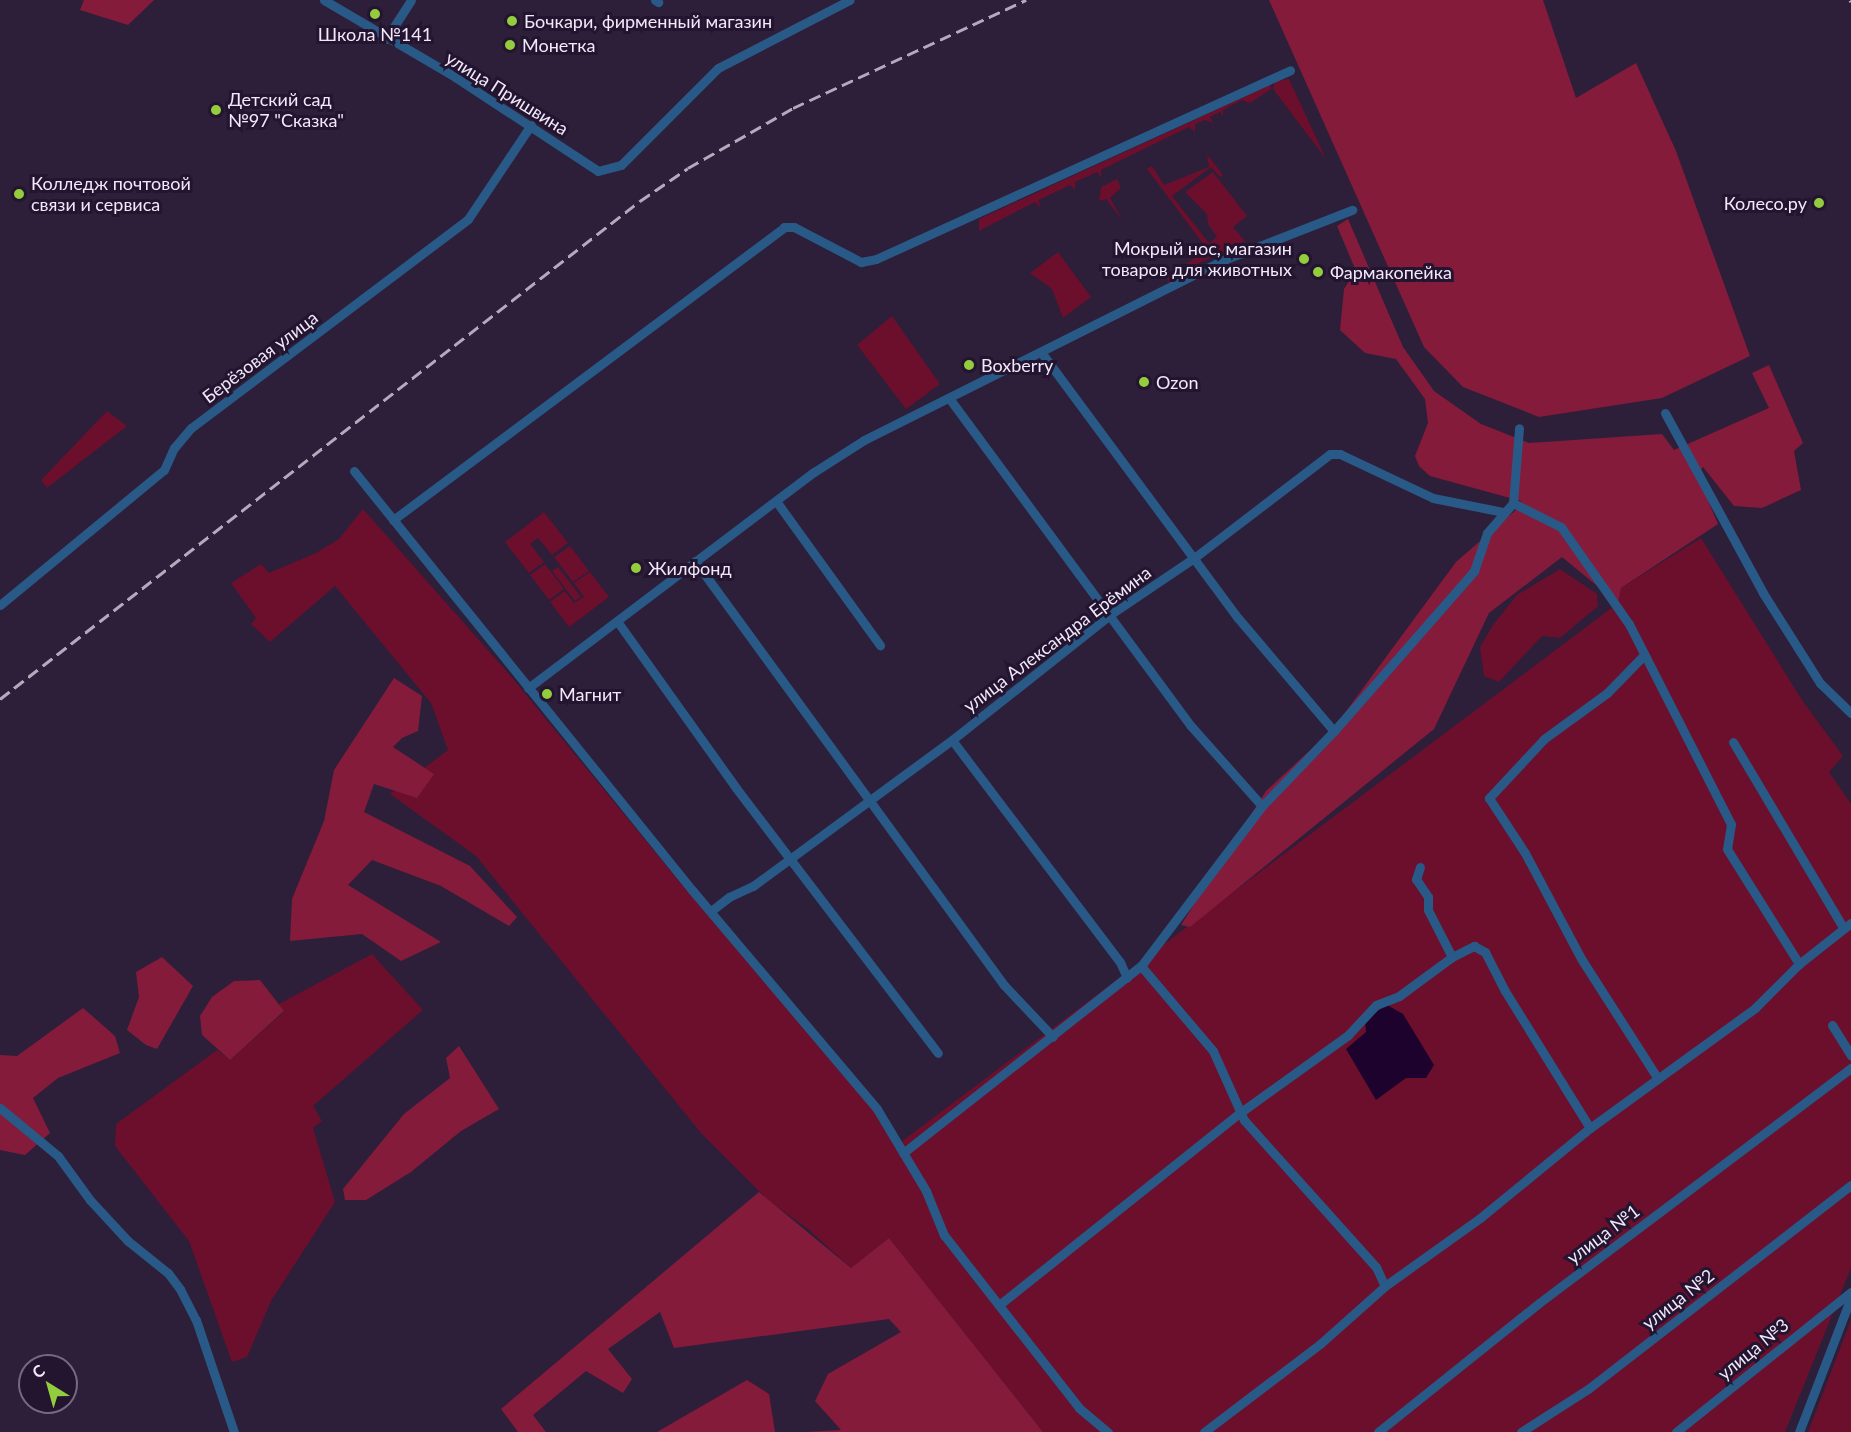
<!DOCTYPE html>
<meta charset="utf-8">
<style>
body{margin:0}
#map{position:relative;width:1851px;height:1432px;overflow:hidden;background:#2d1e39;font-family:Lato,sans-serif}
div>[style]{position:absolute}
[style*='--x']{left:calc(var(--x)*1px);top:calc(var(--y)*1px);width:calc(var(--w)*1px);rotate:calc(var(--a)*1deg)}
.green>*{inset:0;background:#6b0f2c}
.forest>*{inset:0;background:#851b3a}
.water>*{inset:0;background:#1c022d}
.minor>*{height:9px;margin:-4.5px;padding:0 4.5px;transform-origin:4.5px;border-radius:4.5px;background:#295986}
.rail>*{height:3px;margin-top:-1.5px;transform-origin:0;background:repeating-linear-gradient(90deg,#b4a9bd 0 12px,transparent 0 18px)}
.dots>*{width:16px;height:16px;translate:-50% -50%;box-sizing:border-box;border:3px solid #23142f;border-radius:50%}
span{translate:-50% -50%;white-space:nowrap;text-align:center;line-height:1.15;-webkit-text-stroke:6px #23142f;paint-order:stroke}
.poi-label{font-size:18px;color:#f1e8fa}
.left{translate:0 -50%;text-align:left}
.right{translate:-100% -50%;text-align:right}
.street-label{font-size:18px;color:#f1e8fa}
.north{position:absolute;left:18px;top:1354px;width:60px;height:60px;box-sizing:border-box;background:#23142f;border:2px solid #756980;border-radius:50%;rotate:323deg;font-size:16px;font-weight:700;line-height:24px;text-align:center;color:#f1e8fa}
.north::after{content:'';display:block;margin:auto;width:21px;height:27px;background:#93cc3d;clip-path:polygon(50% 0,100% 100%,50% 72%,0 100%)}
</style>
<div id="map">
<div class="green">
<div style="clip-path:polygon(1289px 79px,1326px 159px,1273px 89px,1274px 81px)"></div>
<div style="clip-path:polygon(1270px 85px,1271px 89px,1250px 103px,1242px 100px,1223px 110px,1223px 116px,1220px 112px,1210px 117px,1213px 123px,1205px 120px,1195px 124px,1195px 132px,1189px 127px,1101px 170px,1101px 177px,1097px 172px,1075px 182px,1075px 190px,1070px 185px,1039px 200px,1040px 208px,1035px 202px,979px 231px,979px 219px)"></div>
<div style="clip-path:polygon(1207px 154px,1223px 175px,1220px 177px,1211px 167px,1172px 196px,1209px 243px,1217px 237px,1208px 224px,1207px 214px,1185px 192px,1213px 172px,1247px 216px,1233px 227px,1245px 241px,1174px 275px,1177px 281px,1169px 284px,1167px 278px,1207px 249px,1147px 169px,1152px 166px,1164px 185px,1209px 167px)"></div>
<div style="clip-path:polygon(1117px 179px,1121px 188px,1110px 198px,1123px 221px,1106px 199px,1099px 201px,1101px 187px)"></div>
<div style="clip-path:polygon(1058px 252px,1091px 297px,1063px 318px,1052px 289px,1030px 273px)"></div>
<div style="clip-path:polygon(892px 316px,940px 384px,906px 409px,857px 345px)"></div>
<div style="clip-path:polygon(107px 411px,127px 426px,47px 488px,41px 480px)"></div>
<div style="clip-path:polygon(363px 509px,509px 674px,687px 891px,901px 1142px,1618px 603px,1621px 588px,1701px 538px,1802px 700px,1843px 756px,1829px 772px,1851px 804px,1851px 1268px,1785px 1432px,1043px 1432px,889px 1238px,851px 1268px,808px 1229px,768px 1200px,701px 1133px,476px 856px,390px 794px,448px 750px,431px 703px,335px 586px,270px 642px,251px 624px,256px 618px,231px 583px,261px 564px,269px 573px,316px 553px,339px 539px)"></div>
<div style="clip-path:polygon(544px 512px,568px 543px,552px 555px,538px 538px,530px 544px,544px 562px,529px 573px,505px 542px)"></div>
<div style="clip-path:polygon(570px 546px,589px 571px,573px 582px,554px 557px)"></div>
<div style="clip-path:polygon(545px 564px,564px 589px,549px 600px,530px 575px)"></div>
<div style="clip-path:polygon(558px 567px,581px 597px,575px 601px,552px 571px)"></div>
<div style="clip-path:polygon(1560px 569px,1597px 594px,1598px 606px,1560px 638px,1542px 636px,1499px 682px,1484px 676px,1480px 647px,1493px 625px,1517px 595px)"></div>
<div style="clip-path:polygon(590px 572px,609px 597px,569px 627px,550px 602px,565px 591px,574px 603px,584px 597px,574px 583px)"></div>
<div style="clip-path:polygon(372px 954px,423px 1010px,313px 1106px,322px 1121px,313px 1128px,335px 1202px,271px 1301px,247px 1357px,232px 1362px,189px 1241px,115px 1146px,116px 1124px,217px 1050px,230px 1060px,284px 1012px,279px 1004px)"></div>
<div style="clip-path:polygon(1851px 1320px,1851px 1432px,1808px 1432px)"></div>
</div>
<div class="forest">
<div style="clip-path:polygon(84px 0,154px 0,128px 25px,80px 10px)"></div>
<div style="clip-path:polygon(1269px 0,1543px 0,1576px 98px,1636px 63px,1676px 151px,1750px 356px,1662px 398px,1539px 417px,1463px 387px,1424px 347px)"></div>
<div style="clip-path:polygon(1348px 219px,1403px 347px,1434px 391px,1481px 424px,1529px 443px,1662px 434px,1674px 450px,1769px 408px,1752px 373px,1769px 365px,1803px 443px,1794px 451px,1801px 490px,1762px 508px,1734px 506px,1703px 467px,1697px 475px,1718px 524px,1621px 588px,1618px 603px,1562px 557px,1489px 613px,1434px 729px,1190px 927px,1181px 925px,1266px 791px,1333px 729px,1456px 562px,1517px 509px,1521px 501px,1430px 476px,1419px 466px,1415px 456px,1428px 423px,1425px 399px,1396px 359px,1365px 353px,1340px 330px,1344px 289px,1356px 271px,1337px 226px)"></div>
<div style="clip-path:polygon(394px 678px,422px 696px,418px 731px,402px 738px,393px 747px,434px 774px,417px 798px,374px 784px,364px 812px,470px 866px,517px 917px,509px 926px,441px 886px,372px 860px,348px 885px,441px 942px,401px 961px,362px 934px,290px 941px,292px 899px,324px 821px,334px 770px)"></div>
<div style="clip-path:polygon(162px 957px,193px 986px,157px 1049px,146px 1045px,127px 1030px,139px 997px,136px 972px)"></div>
<div style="clip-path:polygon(260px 980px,284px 1011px,230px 1060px,202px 1035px,200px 1016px,212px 997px,234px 981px)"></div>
<div style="clip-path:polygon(83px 1008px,115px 1036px,120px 1053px,58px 1078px,33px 1098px,50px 1133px,25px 1155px,0 1150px,0 1055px,17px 1056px)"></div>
<div style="clip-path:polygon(459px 1046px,499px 1109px,461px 1131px,411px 1172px,366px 1200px,345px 1200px,343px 1189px,404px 1114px,450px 1078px,446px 1058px)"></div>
<div style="clip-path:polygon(759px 1192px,851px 1268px,889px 1238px,1043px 1432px,806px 1432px,841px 1430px,815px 1401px,828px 1374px,901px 1332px,889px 1319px,674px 1348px,660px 1312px,608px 1349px,632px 1379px,623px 1393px,586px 1371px,533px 1415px,546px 1432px,518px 1432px,501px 1409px)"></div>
<div style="clip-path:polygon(747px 1380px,769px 1394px,775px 1432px,657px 1432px)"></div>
</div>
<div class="water">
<div style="clip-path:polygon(1387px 1005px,1403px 1014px,1434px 1065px,1426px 1078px,1406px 1078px,1376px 1100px,1346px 1049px,1366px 1032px,1365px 1019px)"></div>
</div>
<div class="minor">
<div style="--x:324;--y:0;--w:152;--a:30.4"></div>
<div style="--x:455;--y:77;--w:171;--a:33.3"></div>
<div style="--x:598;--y:171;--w:24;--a:-15"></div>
<div style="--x:621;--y:165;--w:137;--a:-45"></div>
<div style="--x:718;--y:68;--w:148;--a:-27.3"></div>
<div style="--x:655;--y:0;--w:4;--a:34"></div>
<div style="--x:386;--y:39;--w:46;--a:-57.3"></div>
<div style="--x:1041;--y:352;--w:331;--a:53.5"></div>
<div style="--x:1238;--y:618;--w:148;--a:49.7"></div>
<div style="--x:949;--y:398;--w:408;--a:53.6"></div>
<div style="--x:1191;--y:726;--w:107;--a:48.4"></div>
<div style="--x:1665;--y:413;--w:205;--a:61.4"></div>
<div style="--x:1763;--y:593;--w:107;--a:57.7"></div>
<div style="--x:1820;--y:683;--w:43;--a:44.1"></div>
<div style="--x:354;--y:471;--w:538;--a:51.11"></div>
<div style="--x:692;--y:890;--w:287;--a:49.8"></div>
<div style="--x:877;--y:1109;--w:96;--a:59.1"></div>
<div style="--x:926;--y:1191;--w:48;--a:67.8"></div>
<div style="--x:944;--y:1235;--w:219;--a:52"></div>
<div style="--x:1079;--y:1408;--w:38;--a:40"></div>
<div style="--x:776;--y:501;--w:178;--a:54.2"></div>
<div style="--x:1513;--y:503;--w:54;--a:26.6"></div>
<div style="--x:1561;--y:527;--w:118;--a:55"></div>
<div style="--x:1629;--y:624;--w:225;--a:63"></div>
<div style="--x:1731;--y:824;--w:25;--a:99"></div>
<div style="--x:1727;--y:849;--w:136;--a:57.9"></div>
<div style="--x:393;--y:520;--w:489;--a:-36.8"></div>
<div style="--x:784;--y:227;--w:10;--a:0"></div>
<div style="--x:794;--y:227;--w:76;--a:27.6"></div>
<div style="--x:861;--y:262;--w:15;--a:-11"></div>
<div style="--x:876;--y:259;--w:455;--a:-24.5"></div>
<div style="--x:695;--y:561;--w:525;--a:53.92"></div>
<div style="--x:1004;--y:985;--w:71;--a:46.7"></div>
<div style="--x:0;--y:605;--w:212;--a:-39.5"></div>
<div style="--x:164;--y:470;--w:24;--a:-66"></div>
<div style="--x:174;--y:448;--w:26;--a:-50"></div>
<div style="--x:191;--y:428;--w:347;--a:-37"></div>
<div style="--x:468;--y:219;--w:113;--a:-56.2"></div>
<div style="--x:617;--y:621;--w:205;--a:54.5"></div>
<div style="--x:736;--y:788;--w:333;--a:52.7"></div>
<div style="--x:1644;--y:655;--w:53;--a:134.2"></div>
<div style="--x:1607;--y:693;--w:78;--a:143.9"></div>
<div style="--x:1544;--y:739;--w:81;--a:133"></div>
<div style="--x:1489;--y:798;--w:66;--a:56.8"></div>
<div style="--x:1525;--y:853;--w:121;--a:62"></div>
<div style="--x:1582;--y:960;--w:141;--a:57.4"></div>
<div style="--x:528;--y:688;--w:358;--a:-37.1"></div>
<div style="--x:814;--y:472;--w:59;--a:-32.6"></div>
<div style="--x:864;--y:440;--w:399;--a:-26.6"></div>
<div style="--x:1221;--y:261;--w:141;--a:-21.3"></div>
<div style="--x:952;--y:740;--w:278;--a:52.9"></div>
<div style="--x:1120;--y:962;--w:17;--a:66"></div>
<div style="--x:1733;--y:742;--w:217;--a:59.3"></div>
<div style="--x:1420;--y:867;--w:13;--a:108"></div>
<div style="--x:1416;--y:879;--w:22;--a:56"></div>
<div style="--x:1428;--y:897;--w:13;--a:90"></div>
<div style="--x:1428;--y:910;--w:53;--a:62.9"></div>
<div style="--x:1452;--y:957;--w:25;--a:-27"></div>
<div style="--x:1474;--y:946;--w:13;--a:29"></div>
<div style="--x:1485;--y:952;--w:44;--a:62.9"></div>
<div style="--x:1505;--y:991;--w:161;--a:58.2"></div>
<div style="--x:711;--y:911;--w:23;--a:-38"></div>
<div style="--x:729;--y:897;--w:26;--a:-25"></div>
<div style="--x:753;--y:886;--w:247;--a:-36.3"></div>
<div style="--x:952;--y:740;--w:203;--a:-38.4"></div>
<div style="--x:1111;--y:614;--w:100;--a:-34"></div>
<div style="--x:1194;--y:558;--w:171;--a:-37.4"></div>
<div style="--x:1330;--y:454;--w:10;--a:0"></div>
<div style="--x:1340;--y:454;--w:103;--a:25.3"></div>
<div style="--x:1433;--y:498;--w:71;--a:11.3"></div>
<div style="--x:1141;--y:966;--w:111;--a:49.7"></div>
<div style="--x:1213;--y:1051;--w:76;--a:65.8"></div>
<div style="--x:1244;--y:1120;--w:198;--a:48.1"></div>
<div style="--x:1376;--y:1267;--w:21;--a:65"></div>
<div style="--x:1832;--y:1025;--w:36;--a:58"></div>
<div style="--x:0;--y:1108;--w:75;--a:39.6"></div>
<div style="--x:58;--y:1156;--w:54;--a:54"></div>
<div style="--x:90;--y:1200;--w:56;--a:47.2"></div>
<div style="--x:128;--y:1241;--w:51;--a:38.7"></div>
<div style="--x:168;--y:1273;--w:20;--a:53"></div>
<div style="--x:180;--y:1289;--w:35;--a:63"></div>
<div style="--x:196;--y:1320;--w:118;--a:71.3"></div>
<div style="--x:903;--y:1153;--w:303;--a:-38.2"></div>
<div style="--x:1141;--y:966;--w:201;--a:-52.9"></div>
<div style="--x:1262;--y:806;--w:104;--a:-46.2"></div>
<div style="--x:1334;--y:731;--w:213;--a:-48.8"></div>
<div style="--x:1474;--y:571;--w:40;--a:-71.1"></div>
<div style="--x:1487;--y:533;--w:40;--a:-49"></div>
<div style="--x:1513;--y:503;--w:75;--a:-85.4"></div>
<div style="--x:999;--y:1305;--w:310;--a:-38.6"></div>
<div style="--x:1241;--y:1112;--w:132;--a:-35.7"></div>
<div style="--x:1348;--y:1035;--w:41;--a:-47"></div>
<div style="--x:1376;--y:1005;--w:25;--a:-21"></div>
<div style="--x:1399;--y:996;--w:66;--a:-36.3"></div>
<div style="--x:1204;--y:1432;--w:146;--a:-37.2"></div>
<div style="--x:1320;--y:1344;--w:87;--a:-41.7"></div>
<div style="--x:1385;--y:1286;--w:117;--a:-35.6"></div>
<div style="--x:1480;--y:1218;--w:142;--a:-39.3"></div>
<div style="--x:1590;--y:1128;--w:204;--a:-36"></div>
<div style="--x:1755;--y:1008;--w:62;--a:-45"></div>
<div style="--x:1799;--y:964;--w:66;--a:-38.3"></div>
<div style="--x:1378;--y:1432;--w:206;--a:-38.7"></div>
<div style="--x:1539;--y:1303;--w:391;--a:-37"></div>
<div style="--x:1521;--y:1432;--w:80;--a:-32.7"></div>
<div style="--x:1588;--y:1389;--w:333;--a:-37.8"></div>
<div style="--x:1676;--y:1432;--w:224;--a:-38.7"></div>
<div style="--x:1799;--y:1432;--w:145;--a:-68.9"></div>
</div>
<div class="rail">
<div style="--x:1850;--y:0;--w:2;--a:63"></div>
<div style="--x:0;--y:699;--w:811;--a:-37.89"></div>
<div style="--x:640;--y:201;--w:58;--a:-34.5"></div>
<div style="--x:688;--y:168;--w:121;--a:-29.7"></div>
<div style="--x:793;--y:108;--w:257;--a:-24.9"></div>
</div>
<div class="dots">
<div style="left:375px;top:14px;background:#93cc3d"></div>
<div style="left:512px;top:21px;background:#93cc3d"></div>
<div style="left:510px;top:45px;background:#93cc3d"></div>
<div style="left:216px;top:110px;background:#93cc3d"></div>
<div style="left:19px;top:194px;background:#93cc3d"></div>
<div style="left:1819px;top:203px;background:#93cc3d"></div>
<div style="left:1304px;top:259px;background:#93cc3d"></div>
<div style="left:1318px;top:272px;background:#93cc3d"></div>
<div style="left:969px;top:365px;background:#93cc3d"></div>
<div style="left:1144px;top:382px;background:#93cc3d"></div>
<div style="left:636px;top:568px;background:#93cc3d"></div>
<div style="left:547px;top:694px;background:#93cc3d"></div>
</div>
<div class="poi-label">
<span class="left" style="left:524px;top:21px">Бочкари, фирменный магазин</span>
<span style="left:375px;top:34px">Школа №141</span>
<span class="left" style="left:522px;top:45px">Монетка</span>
<span class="left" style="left:228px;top:110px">Детский сад<br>№97 "Сказка"</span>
<span class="left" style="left:31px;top:194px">Колледж почтовой<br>связи и сервиса</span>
<span class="right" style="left:1807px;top:203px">Колесо.ру</span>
<span class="right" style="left:1292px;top:259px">Мокрый нос, магазин<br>товаров для животных</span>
<span class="left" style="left:1330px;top:272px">Фармакопейка</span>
<span class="left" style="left:981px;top:365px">Boxberry</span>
<span class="left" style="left:1156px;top:382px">Ozon</span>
<span class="left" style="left:648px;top:568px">Жилфонд</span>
<span class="left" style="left:559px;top:694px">Магнит</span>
</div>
<div class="street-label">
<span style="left:507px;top:93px;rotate:32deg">улица Пришвина</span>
<span style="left:260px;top:357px;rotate:-37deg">Берёзовая улица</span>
<span style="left:1057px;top:639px;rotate:-37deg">улица Александра Ерёмина</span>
<span style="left:1603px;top:1234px;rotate:-37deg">улица №1</span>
<span style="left:1678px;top:1299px;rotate:-38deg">улица №2</span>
<span style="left:1753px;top:1349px;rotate:-39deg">улица №3</span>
</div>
<div class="north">С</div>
</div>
